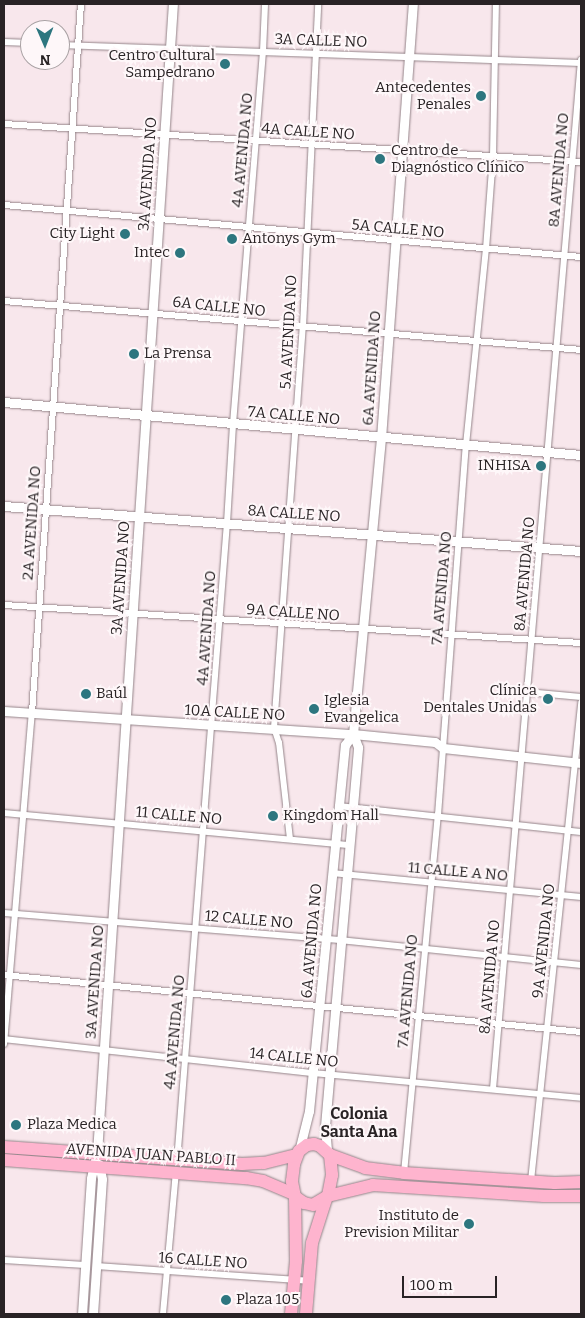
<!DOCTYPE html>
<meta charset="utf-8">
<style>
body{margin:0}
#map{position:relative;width:585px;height:1318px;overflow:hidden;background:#f8e7ec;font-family:Bitter,serif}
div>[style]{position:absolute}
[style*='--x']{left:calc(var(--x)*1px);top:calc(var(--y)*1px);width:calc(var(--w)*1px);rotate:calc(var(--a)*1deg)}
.roads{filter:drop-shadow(0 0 1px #95858a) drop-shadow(0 0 1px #95858a)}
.street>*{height:6px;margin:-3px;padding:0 3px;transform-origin:3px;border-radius:3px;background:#fff}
.secondary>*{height:9px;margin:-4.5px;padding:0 4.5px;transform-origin:4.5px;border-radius:4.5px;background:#fff}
.highway>*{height:12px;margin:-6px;padding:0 6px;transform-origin:6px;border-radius:6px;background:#feb4ce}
.dots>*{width:14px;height:14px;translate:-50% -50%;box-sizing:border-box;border:2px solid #fef7f9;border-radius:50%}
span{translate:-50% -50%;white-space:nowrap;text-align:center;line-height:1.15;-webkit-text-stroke:4px #fef7f9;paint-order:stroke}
.street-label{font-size:15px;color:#292325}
.poi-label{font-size:15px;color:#292325}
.right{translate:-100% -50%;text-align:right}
.left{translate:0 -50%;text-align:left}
.neighbourhood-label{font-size:16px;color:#292325;font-weight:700}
.frame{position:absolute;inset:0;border:5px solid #292325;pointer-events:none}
.north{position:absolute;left:20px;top:20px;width:50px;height:50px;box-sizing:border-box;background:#fef7f9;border:1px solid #a9a2a4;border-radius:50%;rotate:179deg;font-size:14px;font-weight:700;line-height:20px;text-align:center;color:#292325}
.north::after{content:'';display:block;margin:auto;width:18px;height:22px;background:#2d767f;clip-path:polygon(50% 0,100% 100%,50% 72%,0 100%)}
.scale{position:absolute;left:402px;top:1276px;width:95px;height:22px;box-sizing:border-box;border:2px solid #292325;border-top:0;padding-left:6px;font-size:15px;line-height:18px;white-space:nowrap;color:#292325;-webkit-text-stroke:4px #fef7f9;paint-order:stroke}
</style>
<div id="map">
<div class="roads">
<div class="street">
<div style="--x:4;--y:42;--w:26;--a:2"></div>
<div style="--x:60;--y:45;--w:521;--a:1.98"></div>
<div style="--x:4;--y:124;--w:578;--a:3.77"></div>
<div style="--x:4;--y:205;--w:579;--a:5.15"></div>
<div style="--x:4;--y:301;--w:579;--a:4.85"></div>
<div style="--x:4;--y:605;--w:578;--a:3.77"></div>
<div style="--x:527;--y:692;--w:54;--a:5.3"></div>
<div style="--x:338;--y:806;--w:244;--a:6.1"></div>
<div style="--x:4;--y:813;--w:348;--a:5.3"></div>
<div style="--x:290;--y:839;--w:97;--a:-96.5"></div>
<div style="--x:279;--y:743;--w:16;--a:-108"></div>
<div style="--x:274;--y:728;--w:402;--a:-85.9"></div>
<div style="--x:303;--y:327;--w:323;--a:-87.3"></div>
<div style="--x:332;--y:873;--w:250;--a:5.5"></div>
<div style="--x:4;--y:913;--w:337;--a:4.6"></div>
<div style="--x:340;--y:940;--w:242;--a:5.9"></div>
<div style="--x:4;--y:975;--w:580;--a:5.64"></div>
<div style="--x:4;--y:1039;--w:311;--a:6.3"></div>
<div style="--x:313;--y:1073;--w:269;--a:5.3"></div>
<div style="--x:4;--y:1044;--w:332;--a:-85.2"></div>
<div style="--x:32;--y:713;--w:711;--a:-86.05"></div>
<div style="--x:493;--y:1089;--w:1033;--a:-85.11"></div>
<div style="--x:177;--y:1162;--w:641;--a:-85.53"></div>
<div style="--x:227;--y:523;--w:99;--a:-86.5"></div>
<div style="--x:233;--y:424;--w:373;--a:-85.4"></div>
<div style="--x:263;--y:52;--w:48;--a:-87.6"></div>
<div style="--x:404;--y:1173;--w:360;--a:-84.6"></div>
<div style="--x:438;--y:815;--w:371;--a:-85.7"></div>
<div style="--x:466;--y:445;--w:197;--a:-84.2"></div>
<div style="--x:486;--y:249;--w:93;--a:-85.7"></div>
<div style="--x:493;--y:156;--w:152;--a:-88.9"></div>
<div style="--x:531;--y:1181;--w:481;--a:-84"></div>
<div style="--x:4;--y:1260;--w:81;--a:3.5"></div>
<div style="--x:96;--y:1266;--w:213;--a:4"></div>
<div style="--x:163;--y:1314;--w:144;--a:-84.8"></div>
</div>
<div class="secondary">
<div style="--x:4;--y:402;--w:579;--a:5.25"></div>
<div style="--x:4;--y:506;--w:579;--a:4.46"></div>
<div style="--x:4;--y:711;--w:350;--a:3.8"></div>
<div style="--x:353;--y:734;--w:82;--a:5.6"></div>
<div style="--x:435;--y:742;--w:10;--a:37"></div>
<div style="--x:443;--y:748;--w:139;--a:6.2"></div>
<div style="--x:327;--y:1150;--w:24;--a:-95"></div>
<div style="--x:325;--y:1126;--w:380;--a:-85"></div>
<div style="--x:358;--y:747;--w:14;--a:-111"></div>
<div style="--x:353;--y:734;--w:297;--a:-84.6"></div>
<div style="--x:381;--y:438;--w:435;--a:-85.8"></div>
<div style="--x:299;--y:1151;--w:41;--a:-76"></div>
<div style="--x:309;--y:1111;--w:368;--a:-84.4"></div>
<div style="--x:345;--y:745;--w:14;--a:-54"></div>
<div style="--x:82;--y:1314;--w:136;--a:-86.2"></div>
<div style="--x:91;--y:1178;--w:26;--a:-77"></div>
<div style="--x:97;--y:1153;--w:1152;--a:-86.22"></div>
<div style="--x:93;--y:1314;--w:135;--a:-86.2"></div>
<div style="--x:102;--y:1179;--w:15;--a:-101"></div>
</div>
<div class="highway">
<div style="--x:314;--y:1144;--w:6;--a:18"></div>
<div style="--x:320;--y:1146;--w:13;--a:42"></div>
<div style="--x:330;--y:1155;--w:20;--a:84"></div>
<div style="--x:332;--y:1175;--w:21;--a:101"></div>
<div style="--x:328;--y:1196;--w:17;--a:149"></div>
<div style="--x:313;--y:1205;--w:9;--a:-167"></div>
<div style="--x:304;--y:1203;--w:11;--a:-146"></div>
<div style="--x:295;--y:1197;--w:16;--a:-101"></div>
<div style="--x:292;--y:1181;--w:17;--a:-83"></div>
<div style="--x:294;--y:1164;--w:14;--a:-69"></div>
<div style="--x:299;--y:1151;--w:10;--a:-37"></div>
<div style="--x:307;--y:1145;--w:7;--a:-8"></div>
<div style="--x:4;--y:1147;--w:239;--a:4.1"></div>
<div style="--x:242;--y:1164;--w:22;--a:-3"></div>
<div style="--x:264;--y:1163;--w:34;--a:-14"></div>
<div style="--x:330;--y:1155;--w:37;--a:20"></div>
<div style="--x:365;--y:1168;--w:39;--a:7"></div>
<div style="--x:404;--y:1173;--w:151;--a:3.8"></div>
<div style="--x:555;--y:1183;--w:26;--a:-2"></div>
<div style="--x:4;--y:1160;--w:243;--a:4.3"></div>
<div style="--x:246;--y:1178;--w:17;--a:10"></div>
<div style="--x:263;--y:1181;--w:34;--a:23"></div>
<div style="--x:328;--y:1196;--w:46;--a:-13.7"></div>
<div style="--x:373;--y:1185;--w:171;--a:3.7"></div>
<div style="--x:544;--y:1196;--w:37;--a:0"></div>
<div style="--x:291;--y:1314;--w:53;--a:-84.6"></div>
<div style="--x:296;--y:1261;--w:64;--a:-90.9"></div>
<div style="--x:306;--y:1314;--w:71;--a:-85.2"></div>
<div style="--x:312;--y:1243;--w:46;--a:-72.3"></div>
</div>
</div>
<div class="dots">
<div style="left:225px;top:64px;background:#2d767f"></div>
<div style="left:481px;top:96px;background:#2d767f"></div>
<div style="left:380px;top:159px;background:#2d767f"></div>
<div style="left:125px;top:234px;background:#2d767f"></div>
<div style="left:232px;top:239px;background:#2d767f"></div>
<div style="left:180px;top:253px;background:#2d767f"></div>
<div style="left:134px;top:354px;background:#2d767f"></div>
<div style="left:541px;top:466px;background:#2d767f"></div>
<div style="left:86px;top:694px;background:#2d767f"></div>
<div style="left:548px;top:699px;background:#2d767f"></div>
<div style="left:314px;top:709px;background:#2d767f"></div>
<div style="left:273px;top:816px;background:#2d767f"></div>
<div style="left:16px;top:1125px;background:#2d767f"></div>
<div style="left:469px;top:1224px;background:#2d767f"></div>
<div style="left:226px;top:1300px;background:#2d767f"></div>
</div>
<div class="street-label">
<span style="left:321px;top:41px;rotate:2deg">3A CALLE NO</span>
<span style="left:308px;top:132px;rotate:4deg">4A CALLE NO</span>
<span style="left:243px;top:150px;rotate:-85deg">4A AVENIDA NO</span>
<span style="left:559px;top:170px;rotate:-85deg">8A AVENIDA NO</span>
<span style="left:148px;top:174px;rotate:-86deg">3A AVENIDA NO</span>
<span style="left:398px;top:229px;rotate:5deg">5A CALLE NO</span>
<span style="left:219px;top:307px;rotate:6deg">6A CALLE NO</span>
<span style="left:289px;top:332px;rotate:-87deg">5A AVENIDA NO</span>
<span style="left:372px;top:368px;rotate:-86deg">6A AVENIDA NO</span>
<span style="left:294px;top:416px;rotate:5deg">7A CALLE NO</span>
<span style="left:294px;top:514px;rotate:4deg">8A CALLE NO</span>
<span style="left:32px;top:523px;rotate:-86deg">2A AVENIDA NO</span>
<span style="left:525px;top:574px;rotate:-85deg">8A AVENIDA NO</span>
<span style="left:121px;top:578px;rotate:-86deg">3A AVENIDA NO</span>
<span style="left:442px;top:588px;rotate:-85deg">7A AVENIDA NO</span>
<span style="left:293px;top:613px;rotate:4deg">9A CALLE NO</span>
<span style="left:207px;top:628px;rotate:-86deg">4A AVENIDA NO</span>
<span style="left:235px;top:713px;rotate:3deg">10A CALLE NO</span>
<span style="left:179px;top:816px;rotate:5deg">11 CALLE NO</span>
<span style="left:458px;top:872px;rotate:5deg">11 CALLE A NO</span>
<span style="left:249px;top:920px;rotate:5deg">12 CALLE NO</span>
<span style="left:312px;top:941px;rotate:-85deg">6A AVENIDA NO</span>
<span style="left:544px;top:941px;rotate:-84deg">9A AVENIDA NO</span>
<span style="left:490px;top:977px;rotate:-85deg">8A AVENIDA NO</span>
<span style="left:95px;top:982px;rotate:-86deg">3A AVENIDA NO</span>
<span style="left:408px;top:991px;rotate:-85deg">7A AVENIDA NO</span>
<span style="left:175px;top:1032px;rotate:-85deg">4A AVENIDA NO</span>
<span style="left:294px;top:1058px;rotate:6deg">14 CALLE NO</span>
<span style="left:151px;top:1155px;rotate:4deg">AVENIDA JUAN PABLO II</span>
<span style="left:203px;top:1261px;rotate:4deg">16 CALLE NO</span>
</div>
<div class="poi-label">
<span class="right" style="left:215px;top:64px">Centro Cultural<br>Sampedrano</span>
<span class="right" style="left:471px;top:96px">Antecedentes<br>Penales</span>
<span class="left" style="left:391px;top:159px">Centro de<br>Diagnóstico Clínico</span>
<span class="right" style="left:115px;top:234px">City Light</span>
<span class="left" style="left:242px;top:239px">Antonys Gym</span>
<span class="right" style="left:170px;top:253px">Intec</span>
<span class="left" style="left:144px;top:354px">La Prensa</span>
<span class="right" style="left:531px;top:466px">INHISA</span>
<span class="right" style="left:537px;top:699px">Clínica<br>Dentales Unidas</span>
<span class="left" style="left:96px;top:694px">Baúl</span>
<span class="left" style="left:324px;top:709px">Iglesia<br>Evangelica</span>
<span class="left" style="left:283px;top:816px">Kingdom Hall</span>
<span class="left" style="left:27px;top:1125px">Plaza Medica</span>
<span class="right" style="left:459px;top:1224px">Instituto de<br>Prevision Militar</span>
<span class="left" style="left:236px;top:1300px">Plaza 105</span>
</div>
<div class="neighbourhood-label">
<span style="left:359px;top:1123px">Colonia<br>Santa Ana</span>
</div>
<div class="frame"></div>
<div class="north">N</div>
<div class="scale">100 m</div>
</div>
